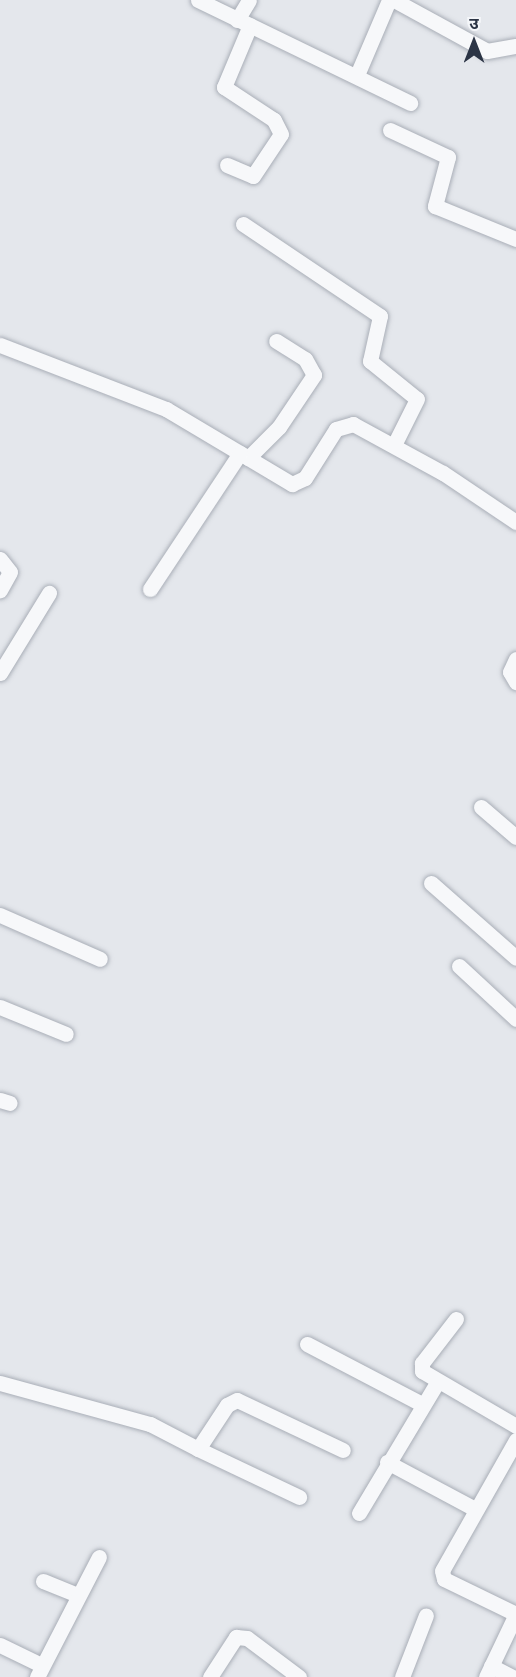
<!DOCTYPE html>
<meta charset="utf-8">
<style>
body{margin:0}
#map{position:relative;width:516px;height:1677px;overflow:hidden;background:#e4e7ec;font-family:"Space Grotesk","Noto Sans Devanagari",sans-serif}
div>[style]{position:absolute}
[style*='--x']{left:calc(var(--x)*1px);top:calc(var(--y)*1px);width:calc(var(--w)*1px);rotate:calc(var(--a)*1deg)}
.roads{filter:drop-shadow(0 0 2px #a9aeb7) drop-shadow(0 0 2px #a9aeb7)}
.street>*{height:15px;margin:-7.5px;padding:0 7.5px;transform-origin:7.5px;border-radius:7.5px;background:#f7f8fa}
span{translate:-50% -50%;white-space:nowrap;text-align:center;line-height:1.15;-webkit-text-stroke:6px #f4f6f9;paint-order:stroke}
.north{position:absolute;left:444px;top:12px;width:60px;height:60px;-webkit-text-stroke:4px #f4f6f9;paint-order:stroke;rotate:0deg;font-size:16px;font-weight:700;line-height:24px;text-align:center;color:#2b3445}
.north::after{content:'';display:block;margin:auto;width:21px;height:27px;background:#2b3445;clip-path:polygon(50% 0,100% 100%,50% 72%,0 100%)}
</style>
<div id="map">
<div class="roads">
<div class="street">
<div style="--x:198;--y:0;--w:236;--a:25.9"></div>
<div style="--x:394;--y:0;--w:106;--a:28.7"></div>
<div style="--x:487;--y:51;--w:29;--a:-10"></div>
<div style="--x:237;--y:20;--w:23;--a:-59"></div>
<div style="--x:357;--y:75;--w:82;--a:-66.9"></div>
<div style="--x:390;--y:130;--w:64;--a:25"></div>
<div style="--x:448;--y:157;--w:51;--a:104.9"></div>
<div style="--x:435;--y:206;--w:87;--a:22.2"></div>
<div style="--x:227;--y:165;--w:28;--a:23"></div>
<div style="--x:253;--y:176;--w:50;--a:-56.3"></div>
<div style="--x:281;--y:134;--w:16;--a:-117"></div>
<div style="--x:274;--y:120;--w:60;--a:-146.6"></div>
<div style="--x:224;--y:87;--w:67;--a:-67.2"></div>
<div style="--x:243;--y:224;--w:165;--a:33.9"></div>
<div style="--x:380;--y:316;--w:46;--a:102.5"></div>
<div style="--x:370;--y:361;--w:60;--a:39"></div>
<div style="--x:417;--y:399;--w:51;--a:116.6"></div>
<div style="--x:0;--y:345;--w:178;--a:21.1"></div>
<div style="--x:166;--y:409;--w:147;--a:30.8"></div>
<div style="--x:292;--y:484;--w:14;--a:-25"></div>
<div style="--x:305;--y:478;--w:58;--a:-57.7"></div>
<div style="--x:336;--y:429;--w:18;--a:-16"></div>
<div style="--x:353;--y:424;--w:102;--a:28.6"></div>
<div style="--x:443;--y:473;--w:88;--a:33.9"></div>
<div style="--x:248;--y:458;--w:44;--a:-45"></div>
<div style="--x:279;--y:427;--w:63;--a:-56.1"></div>
<div style="--x:314;--y:375;--w:18;--a:-119"></div>
<div style="--x:305;--y:359;--w:34;--a:-148"></div>
<div style="--x:0;--y:559;--w:16;--a:52"></div>
<div style="--x:10;--y:572;--w:21;--a:119"></div>
<div style="--x:150;--y:589;--w:163;--a:-56.5"></div>
<div style="--x:516;--y:659;--w:14;--a:115"></div>
<div style="--x:510;--y:672;--w:12;--a:59"></div>
<div style="--x:0;--y:673;--w:94;--a:-58.5"></div>
<div style="--x:481;--y:807;--w:46;--a:40.6"></div>
<div style="--x:431;--y:883;--w:113;--a:41.4"></div>
<div style="--x:0;--y:915;--w:109;--a:23.7"></div>
<div style="--x:459;--y:966;--w:78;--a:42.9"></div>
<div style="--x:0;--y:1007;--w:71;--a:22.2"></div>
<div style="--x:0;--y:1100;--w:10;--a:17"></div>
<div style="--x:456;--y:1319;--w:56;--a:127.7"></div>
<div style="--x:422;--y:1363;--w:8;--a:90"></div>
<div style="--x:422;--y:1371;--w:109;--a:30.3"></div>
<div style="--x:307;--y:1344;--w:130;--a:27.6"></div>
<div style="--x:0;--y:1383;--w:156;--a:15.3"></div>
<div style="--x:150;--y:1424;--w:54;--a:27.5"></div>
<div style="--x:198;--y:1449;--w:53;--a:-56.6"></div>
<div style="--x:227;--y:1405;--w:11;--a:-27"></div>
<div style="--x:237;--y:1400;--w:117;--a:25.3"></div>
<div style="--x:516;--y:1440;--w:150;--a:119.5"></div>
<div style="--x:442;--y:1571;--w:8;--a:76"></div>
<div style="--x:444;--y:1579;--w:80;--a:25.9"></div>
<div style="--x:198;--y:1449;--w:112;--a:25.4"></div>
<div style="--x:387;--y:1462;--w:100;--a:28.1"></div>
<div style="--x:359;--y:1513;--w:154;--a:-59.1"></div>
<div style="--x:43;--y:1581;--w:37;--a:22"></div>
<div style="--x:0;--y:1645;--w:43;--a:26"></div>
<div style="--x:491;--y:1666;--w:25;--a:27"></div>
<div style="--x:37;--y:1677;--w:135;--a:-62.7"></div>
<div style="--x:210;--y:1677;--w:48;--a:-57"></div>
<div style="--x:236;--y:1637;--w:11;--a:5"></div>
<div style="--x:247;--y:1638;--w:65;--a:36.9"></div>
<div style="--x:402;--y:1677;--w:66;--a:-68.8"></div>
<div style="--x:486;--y:1677;--w:70;--a:-64.5"></div>
</div>
</div>
<div class="north">उ</div>
</div>
